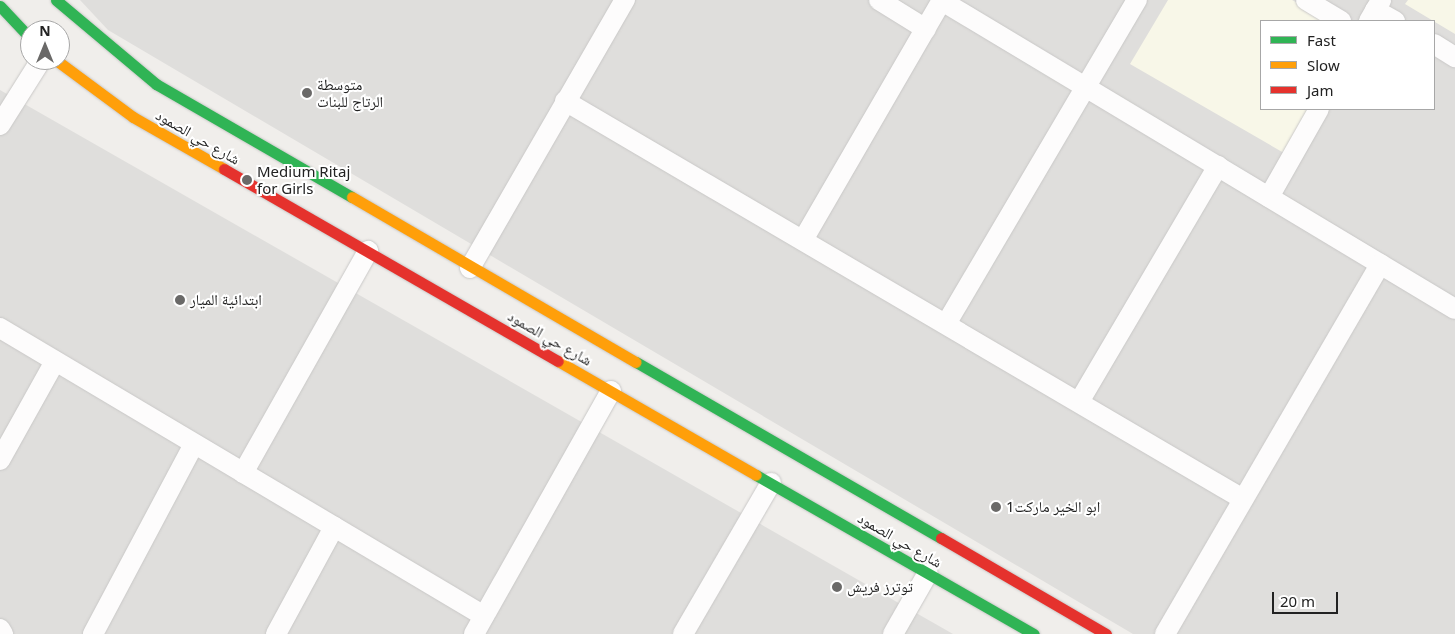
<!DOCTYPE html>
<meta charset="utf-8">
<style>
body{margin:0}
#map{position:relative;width:1455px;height:634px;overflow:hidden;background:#f0eeeb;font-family:"Noto Sans","Noto Naskh Arabic",sans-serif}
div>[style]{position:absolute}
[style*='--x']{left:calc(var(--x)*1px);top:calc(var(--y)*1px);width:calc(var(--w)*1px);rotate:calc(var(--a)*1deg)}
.residential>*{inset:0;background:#dfdedc}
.education>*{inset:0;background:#f8f7e8}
.roads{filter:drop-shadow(0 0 1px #c9c8c7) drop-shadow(0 0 1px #c9c8c7)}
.street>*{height:20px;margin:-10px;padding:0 10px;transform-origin:10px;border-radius:10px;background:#fdfcfc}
.fast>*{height:11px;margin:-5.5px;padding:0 5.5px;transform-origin:5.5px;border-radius:5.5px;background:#30b455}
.slow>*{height:11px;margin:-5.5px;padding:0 5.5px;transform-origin:5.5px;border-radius:5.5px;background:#ff9f0a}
.jam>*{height:11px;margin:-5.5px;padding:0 5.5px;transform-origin:5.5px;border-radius:5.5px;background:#e5322d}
.dots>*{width:14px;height:14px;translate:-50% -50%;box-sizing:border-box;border:2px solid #fff;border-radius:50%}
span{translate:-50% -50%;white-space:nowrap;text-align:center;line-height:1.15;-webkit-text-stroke:4px #fff;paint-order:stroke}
.poi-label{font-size:15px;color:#222}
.left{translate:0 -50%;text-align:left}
.street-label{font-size:15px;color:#222}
.legend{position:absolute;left:1260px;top:20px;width:175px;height:90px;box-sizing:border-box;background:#fff;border:1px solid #a7a7a7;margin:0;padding:6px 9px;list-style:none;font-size:15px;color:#222}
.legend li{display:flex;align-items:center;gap:10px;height:25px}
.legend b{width:25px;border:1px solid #a7a7a7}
.north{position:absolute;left:20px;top:20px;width:50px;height:50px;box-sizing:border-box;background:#fff;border:1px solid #a7a7a7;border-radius:50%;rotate:0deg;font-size:14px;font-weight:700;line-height:20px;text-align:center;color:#222}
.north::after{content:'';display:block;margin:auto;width:18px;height:22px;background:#6a6968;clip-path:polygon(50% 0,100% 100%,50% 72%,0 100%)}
.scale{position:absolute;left:1272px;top:592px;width:66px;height:22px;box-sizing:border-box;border:2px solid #222;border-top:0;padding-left:6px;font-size:15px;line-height:18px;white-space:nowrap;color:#222;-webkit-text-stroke:4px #fff;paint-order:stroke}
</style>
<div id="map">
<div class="residential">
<div style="clip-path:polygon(evenodd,80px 0,1455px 0,1455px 634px,1133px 634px,108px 30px,80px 0,1261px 21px,1434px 21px,1434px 109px,1261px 109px,1261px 21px)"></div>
<div style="clip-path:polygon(0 90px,953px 634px,0 634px)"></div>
</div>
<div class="education">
<div style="clip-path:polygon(1168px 0,1292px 0,1331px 21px,1261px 21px,1261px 109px,1308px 109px,1284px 153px,1130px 64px)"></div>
<div style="clip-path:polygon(1408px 0,1455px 0,1455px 34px,1405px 4px)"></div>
</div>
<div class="roads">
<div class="street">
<div style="--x:879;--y:0;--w:55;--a:31.7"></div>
<div style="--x:1306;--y:0;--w:41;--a:31"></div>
<div style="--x:942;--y:1;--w:598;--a:30.98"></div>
<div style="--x:1375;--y:10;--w:23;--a:29"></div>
<div style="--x:1369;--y:21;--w:24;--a:-60"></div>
<div style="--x:1434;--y:44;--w:25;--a:32"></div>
<div style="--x:565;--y:101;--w:784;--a:30.42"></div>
<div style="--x:0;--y:125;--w:77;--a:-57.8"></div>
<div style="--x:1269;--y:197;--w:101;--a:-60.4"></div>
<div style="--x:803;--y:240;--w:277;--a:-59.9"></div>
<div style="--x:470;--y:268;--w:310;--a:-60"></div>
<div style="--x:946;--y:324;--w:376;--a:-59.5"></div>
<div style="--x:0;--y:328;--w:563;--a:30.75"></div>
<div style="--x:1079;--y:402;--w:274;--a:-59.5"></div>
<div style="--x:0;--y:460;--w:113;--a:-60.9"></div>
<div style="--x:243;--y:473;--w:255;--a:-60.6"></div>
<div style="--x:0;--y:629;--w:6;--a:59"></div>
<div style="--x:93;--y:634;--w:215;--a:-62"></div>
<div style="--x:276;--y:634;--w:122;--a:-61.5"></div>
<div style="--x:474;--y:634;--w:279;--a:-60.6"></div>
<div style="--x:683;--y:634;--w:175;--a:-59.8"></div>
<div style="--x:893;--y:634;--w:70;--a:-60.2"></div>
<div style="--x:1165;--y:634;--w:428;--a:-59.8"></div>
</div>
<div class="fast">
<div style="--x:56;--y:0;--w:131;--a:40"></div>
<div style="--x:156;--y:84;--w:226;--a:30"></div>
<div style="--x:0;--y:6;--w:44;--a:46.8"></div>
<div style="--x:636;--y:362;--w:352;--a:30"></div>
<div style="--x:756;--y:475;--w:320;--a:29.8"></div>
</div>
<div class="slow">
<div style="--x:56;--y:60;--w:96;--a:36.5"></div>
<div style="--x:133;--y:117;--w:105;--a:29.7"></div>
<div style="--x:352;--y:197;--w:328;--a:30.2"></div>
<div style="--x:558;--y:361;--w:228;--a:29.9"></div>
</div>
<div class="jam">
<div style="--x:224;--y:169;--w:385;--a:29.9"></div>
<div style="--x:941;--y:538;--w:191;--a:30.2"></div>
</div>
</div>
<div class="dots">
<div style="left:307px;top:93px;background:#6a6968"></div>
<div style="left:247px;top:180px;background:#6a6968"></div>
<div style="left:180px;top:300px;background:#6a6968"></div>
<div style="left:996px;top:507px;background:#6a6968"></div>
<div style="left:837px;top:587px;background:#6a6968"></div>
</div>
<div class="poi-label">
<span class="left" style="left:317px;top:93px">متوسطة<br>الرتاج للبنات</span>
<span class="left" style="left:257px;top:180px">Medium Ritaj<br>for Girls</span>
<span class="left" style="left:190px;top:300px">ابتدائية الميار</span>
<span class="left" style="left:1006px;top:507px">ابو الخير ماركت1</span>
<span class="left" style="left:847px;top:587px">توترز فريش</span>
</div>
<div class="street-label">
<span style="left:198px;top:137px;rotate:30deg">شارع حي الصمود</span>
<span style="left:550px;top:338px;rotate:30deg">شارع حي الصمود</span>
<span style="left:900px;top:540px;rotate:30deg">شارع حي الصمود</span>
</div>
<ul class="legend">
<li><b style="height:6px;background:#30b455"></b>Fast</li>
<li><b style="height:6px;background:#ff9f0a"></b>Slow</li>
<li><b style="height:6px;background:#e5322d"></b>Jam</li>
</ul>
<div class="north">N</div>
<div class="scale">20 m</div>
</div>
